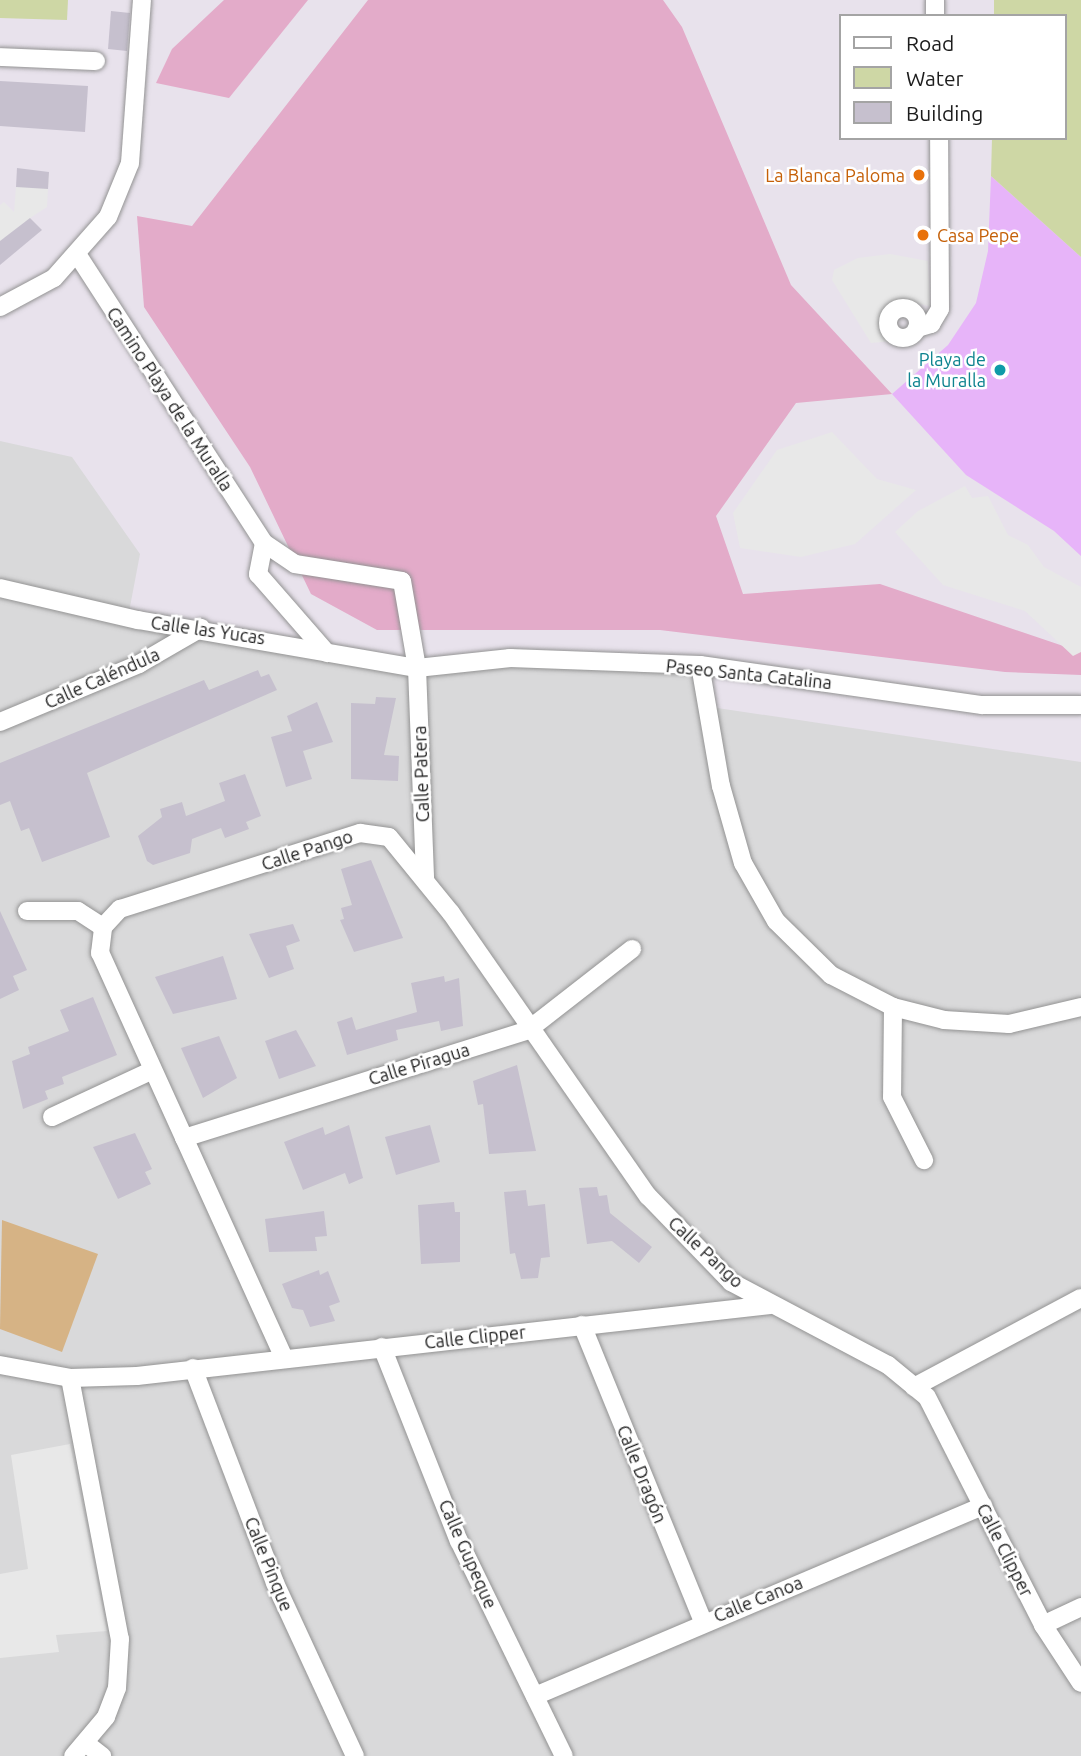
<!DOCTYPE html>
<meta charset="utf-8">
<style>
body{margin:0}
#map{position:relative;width:1081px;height:1756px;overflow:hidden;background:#e8e2ec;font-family:Ubuntu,sans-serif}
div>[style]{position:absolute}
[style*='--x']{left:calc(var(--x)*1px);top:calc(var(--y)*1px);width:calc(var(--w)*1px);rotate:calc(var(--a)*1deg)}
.residential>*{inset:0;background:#d9d9da}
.grass>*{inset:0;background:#e3abc9}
.sand>*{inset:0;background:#e7b4f9}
.pitch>*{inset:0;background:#d6b385}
.parking>*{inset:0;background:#e8e8e8}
.water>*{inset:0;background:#ced7a5}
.building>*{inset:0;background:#c6c0ce}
.roads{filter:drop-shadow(0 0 2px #939393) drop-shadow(0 0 2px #939393)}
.minor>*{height:18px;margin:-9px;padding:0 9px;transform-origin:9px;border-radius:9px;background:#fff}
.minor>.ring{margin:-9px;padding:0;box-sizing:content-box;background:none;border:18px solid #fff;border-radius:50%}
.dots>*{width:19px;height:19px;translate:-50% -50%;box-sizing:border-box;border:4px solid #fff;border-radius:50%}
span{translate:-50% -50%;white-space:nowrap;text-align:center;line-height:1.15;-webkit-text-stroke:5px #fff;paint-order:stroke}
.food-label{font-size:18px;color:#c56008}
.right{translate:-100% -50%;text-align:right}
.left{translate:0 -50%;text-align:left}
.culture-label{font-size:18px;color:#0d838f}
.street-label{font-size:18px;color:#1c1c1c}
.legend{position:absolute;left:839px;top:14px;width:228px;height:126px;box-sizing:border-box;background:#fff;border:2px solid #a4a4a4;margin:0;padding:9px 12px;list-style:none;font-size:21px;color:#1c1c1c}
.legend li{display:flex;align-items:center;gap:14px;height:35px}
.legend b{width:35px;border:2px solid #a4a4a4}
</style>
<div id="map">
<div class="residential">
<div style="clip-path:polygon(0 441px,72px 457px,140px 554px,129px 612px,416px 660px,699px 668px,704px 706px,1081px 762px,1081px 1756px,0 1756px)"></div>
</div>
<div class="grass">
<div style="clip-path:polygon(224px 0,308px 0,229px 98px,156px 83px,172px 49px)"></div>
<div style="clip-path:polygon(368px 0,663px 0,682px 27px,791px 285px,892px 394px,796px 403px,716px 516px,743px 594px,880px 584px,1081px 652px,1081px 675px,1005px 672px,660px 630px,377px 630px,311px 594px,250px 467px,144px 307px,137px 216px,192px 226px)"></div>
</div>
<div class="sand">
<div style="clip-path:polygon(991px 176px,1081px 257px,1081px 556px,1054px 531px,966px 475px,892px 394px,948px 345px,976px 303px,988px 251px)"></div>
</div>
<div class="pitch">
<div style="clip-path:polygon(2px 1220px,98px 1254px,62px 1352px,0 1329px)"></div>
</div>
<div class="parking">
<div style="clip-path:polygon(49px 172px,47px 207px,30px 218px,42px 230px,0 261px,0 205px,4px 202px,14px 212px,16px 187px)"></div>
<div style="clip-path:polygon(890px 254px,928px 261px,930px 306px,908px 302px,889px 307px,882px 323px,892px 341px,871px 343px,832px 280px,834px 270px,858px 258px)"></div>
<div style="clip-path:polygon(832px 432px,877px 479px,916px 490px,855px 544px,801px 557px,740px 548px,733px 513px,777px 450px)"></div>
<div style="clip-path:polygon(965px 486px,972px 498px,988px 496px,1008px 535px,1028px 545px,1044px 567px,1081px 587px,1081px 652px,1073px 656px,1025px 611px,943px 585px,895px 532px,918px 511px)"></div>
<div style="clip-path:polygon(70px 1444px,107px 1631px,56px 1635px,59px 1652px,0 1658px,0 1574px,28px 1569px,11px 1455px)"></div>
</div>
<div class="water">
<div style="clip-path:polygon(0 0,68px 0,67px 20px,0 18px)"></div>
<div style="clip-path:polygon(994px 0,1081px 0,1081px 257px,991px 176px,992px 138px,1065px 138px,1065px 16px,994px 16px)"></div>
</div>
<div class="building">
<div style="clip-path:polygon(111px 11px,130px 13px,127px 51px,108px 49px)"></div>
<div style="clip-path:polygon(0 81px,88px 86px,85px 132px,0 126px)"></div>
<div style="clip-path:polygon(17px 168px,49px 172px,48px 189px,16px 187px)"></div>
<div style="clip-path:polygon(30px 218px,42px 230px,0 265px,0 241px)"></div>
<div style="clip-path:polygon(258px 670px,261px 677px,269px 674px,277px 690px,87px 773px,110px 837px,42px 862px,29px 828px,21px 831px,10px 801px,0 805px,0 763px,204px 680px,209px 690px)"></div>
<div style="clip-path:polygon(376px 697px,396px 698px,384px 755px,399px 756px,398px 781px,351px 779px,351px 703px,375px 704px)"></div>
<div style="clip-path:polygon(317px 702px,333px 742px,303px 751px,312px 779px,286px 787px,271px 737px,292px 731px,287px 716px)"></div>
<div style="clip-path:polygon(245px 774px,261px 816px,246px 822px,249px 829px,225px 838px,221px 828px,192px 839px,190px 853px,153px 865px,147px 861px,138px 836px,162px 817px,160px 809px,182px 802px,186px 816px,225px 801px,219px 783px)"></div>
<div style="clip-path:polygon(371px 860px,403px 938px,354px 952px,340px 920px,344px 919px,341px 908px,352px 905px,341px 869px)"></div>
<div style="clip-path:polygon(0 911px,27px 970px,13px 976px,19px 990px,0 999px)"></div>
<div style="clip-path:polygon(293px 924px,300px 941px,286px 946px,294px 969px,269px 978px,249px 934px)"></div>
<div style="clip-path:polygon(223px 956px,237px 999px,173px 1014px,155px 977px)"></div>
<div style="clip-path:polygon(444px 976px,445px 982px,459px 978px,463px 1026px,441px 1031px,439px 1021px,396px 1030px,398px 1040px,347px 1055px,337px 1022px,352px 1017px,356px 1030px,417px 1012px,411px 983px)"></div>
<div style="clip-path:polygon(93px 997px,117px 1055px,62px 1077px,64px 1084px,45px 1091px,48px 1099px,23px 1109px,12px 1061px,30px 1054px,28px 1047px,69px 1031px,60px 1010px)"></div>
<div style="clip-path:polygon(296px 1030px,316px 1066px,279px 1079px,265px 1041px)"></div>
<div style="clip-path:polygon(219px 1036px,237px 1078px,203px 1098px,181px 1048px)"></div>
<div style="clip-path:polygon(517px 1065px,536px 1151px,489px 1154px,483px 1104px,478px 1105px,473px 1081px)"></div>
<div style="clip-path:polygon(349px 1125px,363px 1178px,349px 1184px,345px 1173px,303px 1190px,284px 1142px,323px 1127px,325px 1135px)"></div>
<div style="clip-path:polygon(430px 1125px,440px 1162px,396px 1175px,385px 1137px)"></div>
<div style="clip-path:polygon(135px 1133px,152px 1169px,145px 1172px,151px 1184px,118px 1199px,93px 1147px)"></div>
<div style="clip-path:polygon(597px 1187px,599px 1196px,607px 1195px,610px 1213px,652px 1247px,639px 1263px,612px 1241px,587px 1244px,579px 1188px)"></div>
<div style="clip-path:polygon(526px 1190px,528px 1206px,545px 1204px,550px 1257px,541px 1258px,538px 1278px,521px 1279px,515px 1253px,510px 1254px,504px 1192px)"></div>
<div style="clip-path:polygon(454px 1202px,455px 1212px,460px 1212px,460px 1262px,421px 1264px,418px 1205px)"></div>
<div style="clip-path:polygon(324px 1211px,327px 1236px,315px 1237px,317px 1251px,269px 1252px,265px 1219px)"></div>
<div style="clip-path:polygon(319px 1270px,320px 1275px,328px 1271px,340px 1302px,329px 1306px,335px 1321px,310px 1327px,303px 1310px,292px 1308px,282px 1284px)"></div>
</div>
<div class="roads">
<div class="minor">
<div style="--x:935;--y:0;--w:16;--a:90"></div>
<div style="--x:0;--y:57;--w:96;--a:2.4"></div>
<div style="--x:77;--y:254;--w:344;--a:57.1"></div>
<div style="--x:264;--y:543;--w:37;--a:34"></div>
<div style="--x:295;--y:564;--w:108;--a:9"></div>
<div style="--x:402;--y:581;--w:88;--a:80.2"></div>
<div style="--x:417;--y:668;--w:211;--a:87.8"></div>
<div style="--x:0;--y:307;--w:61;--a:-28.2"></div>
<div style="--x:54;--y:278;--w:81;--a:-48.5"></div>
<div style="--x:108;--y:217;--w:58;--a:-67.8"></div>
<div style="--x:130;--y:163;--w:163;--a:-85.8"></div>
<div class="ring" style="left:888px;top:308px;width:12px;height:12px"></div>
<div style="--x:917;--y:328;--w:15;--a:-16"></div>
<div style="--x:931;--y:324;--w:17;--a:-59"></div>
<div style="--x:940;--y:309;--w:171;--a:-90.3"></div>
<div style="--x:264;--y:543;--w:32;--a:101"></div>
<div style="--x:258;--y:574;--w:105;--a:48.9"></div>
<div style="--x:0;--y:588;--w:142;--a:13.1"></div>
<div style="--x:138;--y:620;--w:283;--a:9.8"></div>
<div style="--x:417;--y:668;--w:94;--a:-6.1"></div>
<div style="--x:510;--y:658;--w:190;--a:2.1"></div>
<div style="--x:700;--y:665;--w:285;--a:8.1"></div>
<div style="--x:982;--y:705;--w:99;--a:0"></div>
<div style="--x:700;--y:665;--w:123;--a:80.2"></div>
<div style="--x:721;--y:786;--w:80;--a:74.1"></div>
<div style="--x:743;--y:863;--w:67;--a:60.4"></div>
<div style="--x:776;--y:921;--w:77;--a:44.5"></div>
<div style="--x:831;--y:975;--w:70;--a:27.3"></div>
<div style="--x:893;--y:1007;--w:53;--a:14.3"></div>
<div style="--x:944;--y:1020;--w:65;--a:3.5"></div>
<div style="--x:1009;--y:1024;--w:74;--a:-13.3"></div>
<div style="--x:0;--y:722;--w:151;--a:-22.6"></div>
<div style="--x:139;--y:664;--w:72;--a:-30.1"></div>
<div style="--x:27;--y:911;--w:51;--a:0"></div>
<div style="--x:78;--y:911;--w:30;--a:33"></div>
<div style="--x:893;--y:1007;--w:90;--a:90.6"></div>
<div style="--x:892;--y:1097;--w:71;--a:63.1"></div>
<div style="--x:52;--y:1117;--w:111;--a:-25"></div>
<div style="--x:184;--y:1138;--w:361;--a:-17.4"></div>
<div style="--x:528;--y:1030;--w:132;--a:-37.9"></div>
<div style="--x:582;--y:1325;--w:321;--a:67.8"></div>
<div style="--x:382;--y:1347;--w:209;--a:68.4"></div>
<div style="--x:459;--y:1541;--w:239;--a:64"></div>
<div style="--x:284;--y:1358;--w:445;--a:-114.4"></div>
<div style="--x:100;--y:953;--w:26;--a:-83"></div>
<div style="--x:103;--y:927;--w:25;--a:-47"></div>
<div style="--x:120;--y:909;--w:252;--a:-17.6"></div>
<div style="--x:360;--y:833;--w:29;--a:8"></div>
<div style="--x:389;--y:837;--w:98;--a:50.8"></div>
<div style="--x:451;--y:913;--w:345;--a:55.2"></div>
<div style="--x:648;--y:1196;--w:120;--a:46"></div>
<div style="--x:731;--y:1282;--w:178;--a:27.9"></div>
<div style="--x:888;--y:1365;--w:50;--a:39.4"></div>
<div style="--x:927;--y:1397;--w:256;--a:63"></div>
<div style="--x:1043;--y:1625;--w:69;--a:56.8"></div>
<div style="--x:0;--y:1365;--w:71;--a:10.5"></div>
<div style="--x:70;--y:1378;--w:67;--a:-1.7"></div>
<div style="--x:137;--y:1376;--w:637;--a:-6.4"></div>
<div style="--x:193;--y:1368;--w:230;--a:69.1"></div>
<div style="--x:275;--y:1583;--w:191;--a:65.2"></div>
<div style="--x:70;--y:1378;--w:266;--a:79.2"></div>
<div style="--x:120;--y:1639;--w:49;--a:93.5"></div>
<div style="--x:117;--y:1688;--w:31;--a:111"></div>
<div style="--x:106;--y:1717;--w:51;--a:130.2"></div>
<div style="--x:914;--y:1387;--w:189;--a:-28.1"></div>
<div style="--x:1043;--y:1625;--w:42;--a:-25.3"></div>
<div style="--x:535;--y:1696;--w:487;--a:-23"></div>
<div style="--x:88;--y:1745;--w:18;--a:38"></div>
</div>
</div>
<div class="dots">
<div style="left:919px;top:175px;background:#e8710a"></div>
<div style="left:923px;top:235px;background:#e8710a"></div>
<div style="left:1000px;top:370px;background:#0f9aa8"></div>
</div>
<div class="food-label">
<span class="right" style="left:905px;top:175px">La Blanca Paloma</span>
<span class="left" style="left:937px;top:235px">Casa Pepe</span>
</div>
<div class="culture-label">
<span class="right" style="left:986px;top:370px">Playa de<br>la Muralla</span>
</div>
<div class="street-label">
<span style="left:170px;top:399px;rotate:57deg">Camino Playa de la Muralla</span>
<span style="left:208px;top:630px;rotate:8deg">Calle las Yucas</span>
<span style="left:749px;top:674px;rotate:6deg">Paseo Santa Catalina</span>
<span style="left:102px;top:678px;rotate:-24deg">Calle Caléndula</span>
<span style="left:421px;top:774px;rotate:-92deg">Calle Patera</span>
<span style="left:307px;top:850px;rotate:-18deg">Calle Pango</span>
<span style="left:419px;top:1064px;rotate:-17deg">Calle Piragua</span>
<span style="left:706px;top:1252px;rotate:43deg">Calle Pango</span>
<span style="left:475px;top:1337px;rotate:-6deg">Calle Clipper</span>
<span style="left:642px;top:1474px;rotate:68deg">Calle Dragón</span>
<span style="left:1005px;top:1550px;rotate:63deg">Calle Clipper</span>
<span style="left:468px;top:1554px;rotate:66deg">Calle Gupeque</span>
<span style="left:269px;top:1564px;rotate:68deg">Calle Pinque</span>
<span style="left:758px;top:1599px;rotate:-22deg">Calle Canoa</span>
</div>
<ul class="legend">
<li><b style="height:9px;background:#fff"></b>Road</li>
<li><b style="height:19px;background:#ced7a5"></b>Water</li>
<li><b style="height:19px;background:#c6c0ce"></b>Building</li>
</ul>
</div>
